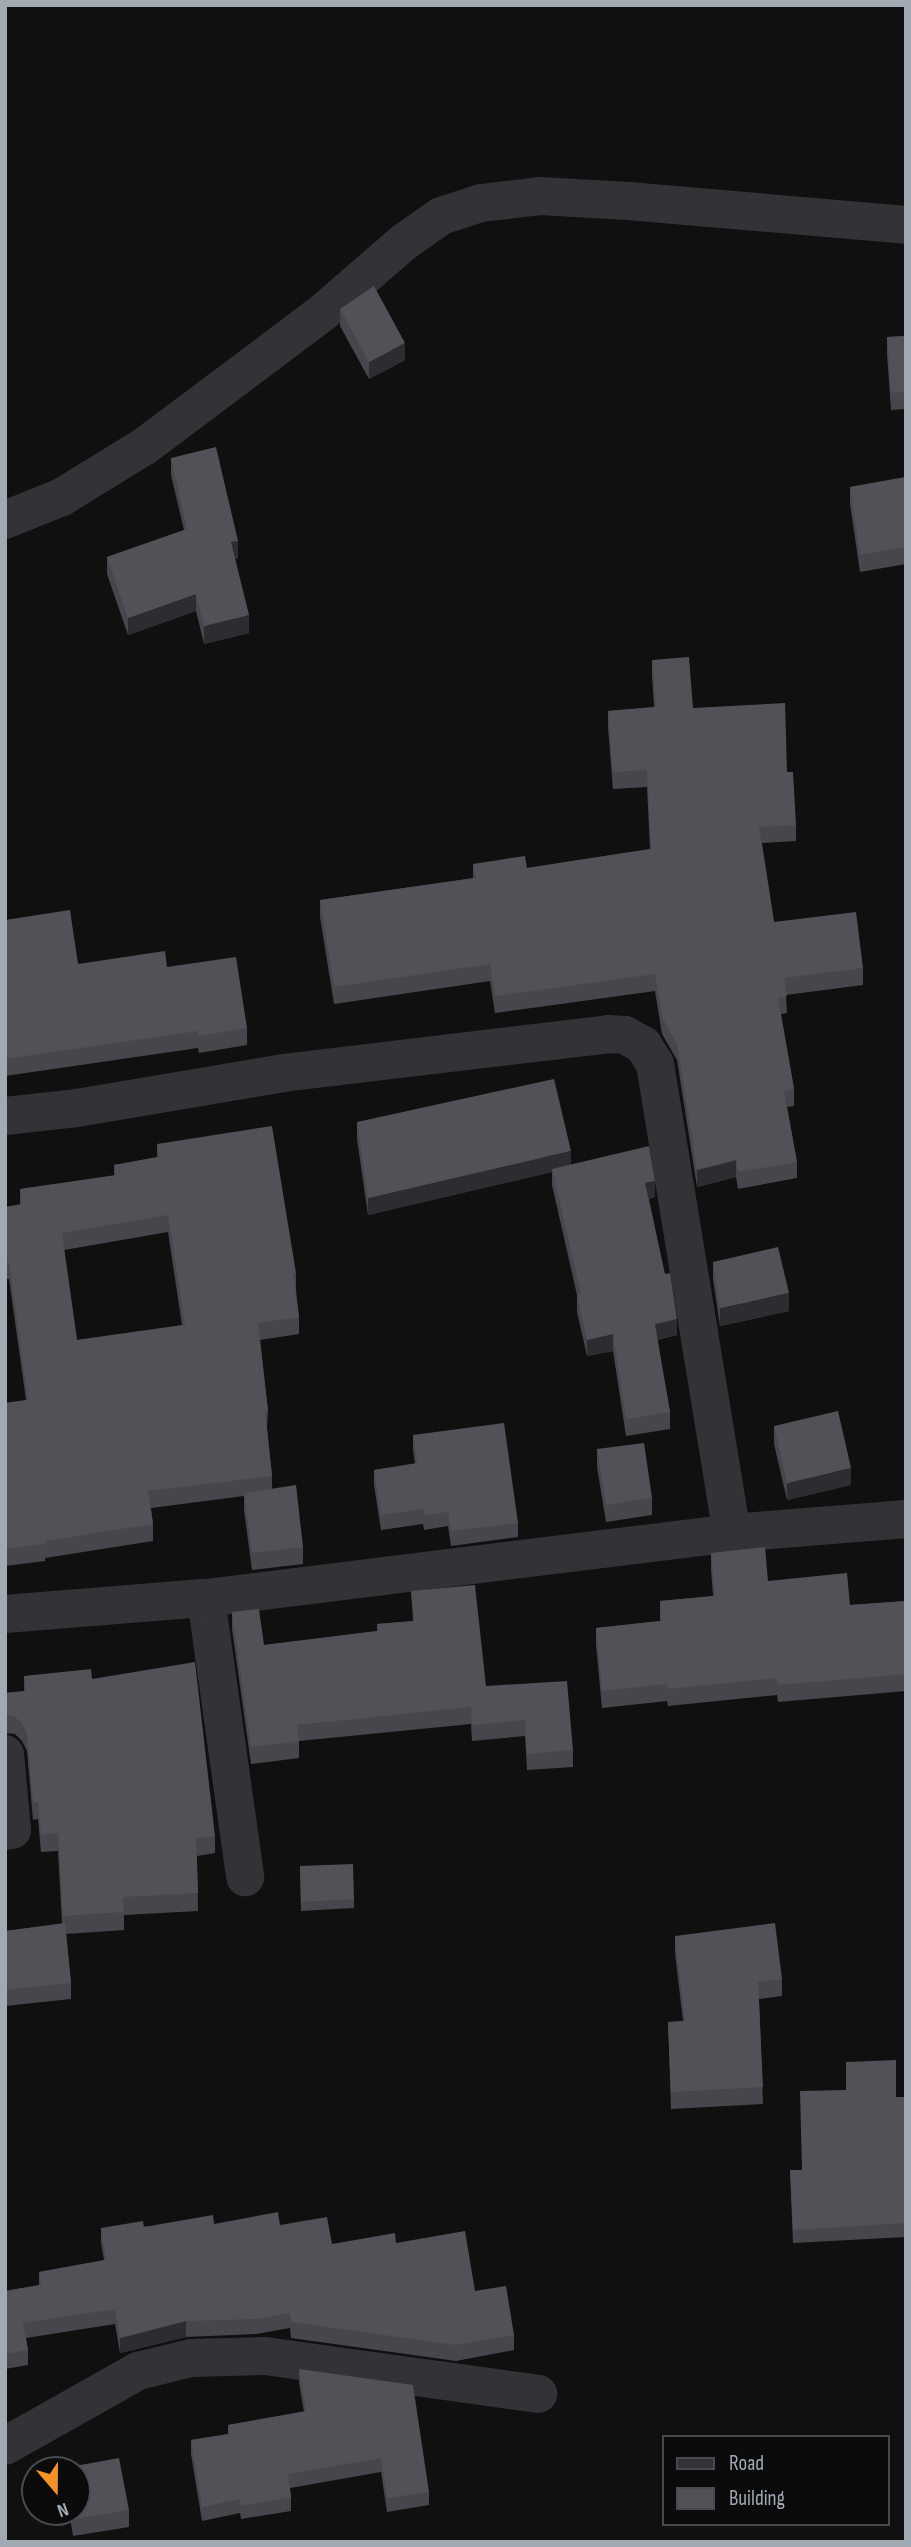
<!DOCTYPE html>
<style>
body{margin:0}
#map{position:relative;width:911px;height:2547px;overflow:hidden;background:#101011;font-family:"Sofia Sans Condensed",sans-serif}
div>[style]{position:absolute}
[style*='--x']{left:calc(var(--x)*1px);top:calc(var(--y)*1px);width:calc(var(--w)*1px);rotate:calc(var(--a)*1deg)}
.minor>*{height:38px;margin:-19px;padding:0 19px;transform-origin:19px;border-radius:19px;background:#313336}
.wall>*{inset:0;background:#46474c}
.shaded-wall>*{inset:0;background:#2c2d30}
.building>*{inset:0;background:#505257}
span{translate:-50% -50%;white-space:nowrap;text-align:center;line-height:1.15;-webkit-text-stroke:5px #0b0b0c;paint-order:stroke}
.frame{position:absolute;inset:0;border:7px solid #a1a9b3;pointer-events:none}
.legend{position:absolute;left:662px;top:2435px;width:228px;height:91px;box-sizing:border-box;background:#0b0b0c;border:2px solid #474a4f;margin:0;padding:9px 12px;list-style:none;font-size:21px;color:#a1a9b3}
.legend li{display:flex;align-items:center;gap:14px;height:35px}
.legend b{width:35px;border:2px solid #474a4f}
.north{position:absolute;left:21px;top:2456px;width:70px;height:70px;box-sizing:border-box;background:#0b0b0c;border:2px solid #474a4f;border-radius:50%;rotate:160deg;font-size:19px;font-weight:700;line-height:28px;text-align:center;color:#a1a9b3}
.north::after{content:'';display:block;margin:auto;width:24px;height:32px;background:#f49225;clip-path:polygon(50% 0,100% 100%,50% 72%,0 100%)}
</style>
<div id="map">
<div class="minor">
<div style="--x:5;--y:520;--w:61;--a:-22"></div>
<div style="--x:62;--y:497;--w:97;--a:-31.6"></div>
<div style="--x:145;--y:446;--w:221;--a:-36.9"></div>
<div style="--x:322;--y:313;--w:108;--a:-40.9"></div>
<div style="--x:404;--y:242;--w:45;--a:-35.1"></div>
<div style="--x:441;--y:216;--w:42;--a:-18"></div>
<div style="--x:481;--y:203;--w:59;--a:-6.8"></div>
<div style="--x:540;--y:196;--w:88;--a:3.3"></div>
<div style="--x:628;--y:201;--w:279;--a:4.9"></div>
<div style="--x:5;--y:1116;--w:72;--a:-6.3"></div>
<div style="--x:77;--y:1108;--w:209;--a:-9.6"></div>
<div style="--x:283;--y:1073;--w:327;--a:-6.8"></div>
<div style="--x:608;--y:1034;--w:17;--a:3"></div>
<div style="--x:625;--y:1035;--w:21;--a:29"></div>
<div style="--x:643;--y:1045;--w:22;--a:58"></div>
<div style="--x:655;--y:1064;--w:475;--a:80.7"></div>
<div style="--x:206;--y:1598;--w:282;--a:82"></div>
<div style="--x:5;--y:1614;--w:202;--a:-4.6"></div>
<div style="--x:206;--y:1598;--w:530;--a:-7.04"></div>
<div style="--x:732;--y:1533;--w:175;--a:-4.6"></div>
<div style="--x:5;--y:1754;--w:76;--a:84.7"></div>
<div style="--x:12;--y:1830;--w:7;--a:172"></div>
<div style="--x:5;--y:2446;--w:153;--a:-29.4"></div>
<div style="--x:138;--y:2371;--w:55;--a:-13.8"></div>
<div style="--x:191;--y:2358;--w:74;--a:-1.5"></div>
<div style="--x:265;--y:2356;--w:276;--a:7.9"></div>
</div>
<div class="wall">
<div style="clip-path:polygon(340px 309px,405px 360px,369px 379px,340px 326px)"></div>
<div style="clip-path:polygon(906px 336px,906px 409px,891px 410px,887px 355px,887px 337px)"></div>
<div style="clip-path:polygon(171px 458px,238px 558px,235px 559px,249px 633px,204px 644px,196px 611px,128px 635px,107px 574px,107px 557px,184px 530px,171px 475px)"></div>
<div style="clip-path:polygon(906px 477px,906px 564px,860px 572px,850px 504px,850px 487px)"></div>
<div style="clip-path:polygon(652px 660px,693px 708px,787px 772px,796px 825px,796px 841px,762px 843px,774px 922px,863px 968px,863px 985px,786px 995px,787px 1013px,781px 1014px,794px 1089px,794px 1106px,787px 1107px,797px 1162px,797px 1178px,738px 1189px,736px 1177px,697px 1187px,677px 1060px,662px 1034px,655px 991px,495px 1013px,490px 981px,334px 1004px,320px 917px,320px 900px,473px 878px,473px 864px,527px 868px,650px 849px,647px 787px,613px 789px,608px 728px,608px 711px,654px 707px,652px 676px)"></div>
<div style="clip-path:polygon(5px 920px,78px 964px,167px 967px,247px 1028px,247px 1045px,199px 1053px,198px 1048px,5px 1076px)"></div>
<div style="clip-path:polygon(357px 1122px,571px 1165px,655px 1197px,649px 1199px,677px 1335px,657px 1340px,670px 1412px,670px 1429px,626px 1436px,613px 1351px,587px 1356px,577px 1312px,577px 1295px,552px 1185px,552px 1172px,368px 1215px,357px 1139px)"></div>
<div style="clip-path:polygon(evenodd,157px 1144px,296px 1273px,296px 1290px,299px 1317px,299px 1334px,260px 1340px,268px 1411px,267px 1428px,272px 1476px,272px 1489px,303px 1547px,303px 1564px,252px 1570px,244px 1510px,244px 1496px,151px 1508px,153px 1524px,153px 1541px,45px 1558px,45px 1561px,5px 1566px,5px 1403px,26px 1400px,9px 1279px,5px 1279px,5px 1207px,20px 1205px,20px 1189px,114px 1176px,114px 1165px,157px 1157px,157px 1144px,168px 1232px,182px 1325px,77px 1340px,64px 1250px,168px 1232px)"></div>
<div style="clip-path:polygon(713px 1262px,789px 1311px,720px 1326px,713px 1279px)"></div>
<div style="clip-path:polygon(774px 1426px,851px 1485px,787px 1500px,774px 1444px)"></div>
<div style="clip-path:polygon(413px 1435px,518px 1523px,518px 1537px,451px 1546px,448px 1526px,424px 1530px,423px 1524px,381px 1530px,374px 1485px,374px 1470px,415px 1464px,413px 1450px)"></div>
<div style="clip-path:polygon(597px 1449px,652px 1498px,652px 1515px,606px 1522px,597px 1467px)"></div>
<div style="clip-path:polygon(711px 1553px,768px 1581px,850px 1605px,906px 1601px,906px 1691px,778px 1702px,777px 1695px,668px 1706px,667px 1701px,602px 1708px,596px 1645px,596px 1628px,660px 1621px,660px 1601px,713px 1596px,711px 1570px)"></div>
<div style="clip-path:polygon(411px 1591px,486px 1686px,573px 1750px,573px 1767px,527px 1770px,525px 1736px,472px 1741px,471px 1724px,299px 1741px,299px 1758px,251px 1764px,232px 1629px,232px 1612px,264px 1645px,377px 1631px,377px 1624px,413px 1621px)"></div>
<div style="clip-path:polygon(24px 1676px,92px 1679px,215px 1836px,215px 1853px,197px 1856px,198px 1911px,124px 1915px,124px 1930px,66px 1934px,71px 1983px,71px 1999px,5px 2006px,5px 1931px,62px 1924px,58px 1851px,41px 1852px,38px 1819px,33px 1820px,27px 1751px,22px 1741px,15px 1734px,5px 1733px,5px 1693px,24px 1691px)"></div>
<div style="clip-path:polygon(300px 1866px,354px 1899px,354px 1908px,301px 1911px)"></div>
<div style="clip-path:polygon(675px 1936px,782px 1979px,782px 1996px,759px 1999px,763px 2104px,671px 2109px,668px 2022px,683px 2021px,675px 1953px)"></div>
<div style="clip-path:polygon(896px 2097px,906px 2097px,906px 2237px,793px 2243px,790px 2170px,801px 2170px)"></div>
<div style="clip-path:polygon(214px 2224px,280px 2225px,332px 2244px,396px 2243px,475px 2291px,514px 2335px,514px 2350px,456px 2361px,291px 2338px,290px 2328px,256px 2334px,186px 2337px,120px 2353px,115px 2324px,26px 2338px,28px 2350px,28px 2365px,5px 2369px,5px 2291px,39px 2285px,39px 2272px,104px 2260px,101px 2243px,101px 2228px)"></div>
<div style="clip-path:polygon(299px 2369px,429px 2492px,429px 2505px,387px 2512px,381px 2472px,290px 2488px,291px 2497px,291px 2511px,241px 2519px,240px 2513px,202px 2521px,191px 2454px,191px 2440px,228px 2434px,228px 2425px,304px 2412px,299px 2383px)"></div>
<div style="clip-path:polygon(129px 2510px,129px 2527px,73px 2536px,69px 2512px)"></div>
</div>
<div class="shaded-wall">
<div style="clip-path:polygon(405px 343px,405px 360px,369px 379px,369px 362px)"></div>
<div style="clip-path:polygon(238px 541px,238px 558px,231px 560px,231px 542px)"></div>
<div style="clip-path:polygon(196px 594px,196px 611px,128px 635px,128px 618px)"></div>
<div style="clip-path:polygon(249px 615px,249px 633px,204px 644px,204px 626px)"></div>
<div style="clip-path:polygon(571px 1151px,571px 1168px,552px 1169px,552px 1172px,368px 1215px,368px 1198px)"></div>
<div style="clip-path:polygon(736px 1160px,736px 1177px,697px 1187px,697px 1170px)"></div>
<div style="clip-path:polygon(655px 1181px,655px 1197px,645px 1199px,645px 1183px)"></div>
<div style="clip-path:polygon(789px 1293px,789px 1311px,720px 1326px,720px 1308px)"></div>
<div style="clip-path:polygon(677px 1319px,677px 1335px,655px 1340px,655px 1324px)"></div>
<div style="clip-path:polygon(613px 1334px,613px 1351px,587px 1356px,587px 1340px)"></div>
<div style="clip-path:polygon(851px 1468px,851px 1485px,787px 1500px,787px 1483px)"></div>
<div style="clip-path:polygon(186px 2321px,186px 2337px,120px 2353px,120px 2338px)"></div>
</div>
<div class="building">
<div style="clip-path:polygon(374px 286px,405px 343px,369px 362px,340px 309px)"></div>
<div style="clip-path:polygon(906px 336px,906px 392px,891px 393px,887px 337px)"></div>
<div style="clip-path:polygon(216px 447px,238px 541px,231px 542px,249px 615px,204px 626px,196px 594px,128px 618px,107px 557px,187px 529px,171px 458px)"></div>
<div style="clip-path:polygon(906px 477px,906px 547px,860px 555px,850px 487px)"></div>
<div style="clip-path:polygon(689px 657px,693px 708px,785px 703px,787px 772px,793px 772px,796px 825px,759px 827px,774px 922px,856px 912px,863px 968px,784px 978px,787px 996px,778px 998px,794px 1089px,784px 1091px,797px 1162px,738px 1172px,736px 1160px,697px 1170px,677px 1044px,662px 1017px,655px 974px,495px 996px,490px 964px,334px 987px,320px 900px,476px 878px,473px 864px,525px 856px,527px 868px,651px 849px,647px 770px,613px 772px,608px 711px,656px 707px,652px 660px)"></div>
<div style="clip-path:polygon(70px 910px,78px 964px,165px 951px,167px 967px,236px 957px,247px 1028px,199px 1036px,198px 1031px,5px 1059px,5px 920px)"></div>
<div style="clip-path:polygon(554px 1079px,571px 1151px,368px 1198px,357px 1122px)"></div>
<div style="clip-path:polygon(evenodd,272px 1126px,296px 1273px,293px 1274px,299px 1317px,258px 1323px,268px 1411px,265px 1411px,272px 1476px,148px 1491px,153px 1524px,45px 1541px,45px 1544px,5px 1549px,5px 1403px,28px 1400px,9px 1262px,5px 1262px,5px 1207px,22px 1204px,20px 1189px,116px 1175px,114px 1165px,159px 1157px,157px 1144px,272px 1126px,168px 1215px,185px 1325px,77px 1340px,62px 1233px,168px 1215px)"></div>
<div style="clip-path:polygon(649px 1146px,655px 1181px,645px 1183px,665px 1274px,670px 1273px,677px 1319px,655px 1324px,670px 1412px,626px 1419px,613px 1334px,587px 1340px,577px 1295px,581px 1294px,552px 1169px)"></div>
<div style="clip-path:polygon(778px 1247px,789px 1293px,720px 1308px,713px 1262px)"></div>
<div style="clip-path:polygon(838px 1411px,851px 1468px,787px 1483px,774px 1426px)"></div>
<div style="clip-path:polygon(504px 1423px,518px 1523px,451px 1531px,448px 1512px,424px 1515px,423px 1509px,381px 1515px,374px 1470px,417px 1463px,413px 1435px)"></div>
<div style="clip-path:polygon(644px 1443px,652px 1498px,606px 1505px,597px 1449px)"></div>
<div style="clip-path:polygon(296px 1485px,303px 1547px,252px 1553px,244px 1493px)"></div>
<div style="clip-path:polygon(765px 1547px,768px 1581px,847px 1573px,850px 1605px,906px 1601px,906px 1674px,778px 1685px,777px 1678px,668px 1689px,667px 1684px,602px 1691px,596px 1628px,661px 1621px,660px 1601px,715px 1596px,711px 1553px)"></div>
<div style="clip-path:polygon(475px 1585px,486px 1686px,567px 1681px,573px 1750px,527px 1754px,525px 1720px,472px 1725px,471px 1707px,297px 1725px,299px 1741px,251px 1747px,232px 1612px,259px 1609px,264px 1645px,378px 1631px,377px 1624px,414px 1621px,411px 1591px)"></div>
<div style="clip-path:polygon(195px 1662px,215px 1836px,196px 1838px,198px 1893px,123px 1897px,124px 1912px,63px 1916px,58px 1833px,41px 1835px,38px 1802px,33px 1802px,27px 1734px,22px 1723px,15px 1717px,5px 1715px,5px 1693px,26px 1691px,24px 1676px,91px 1669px,92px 1679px)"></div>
<div style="clip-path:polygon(353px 1864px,354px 1899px,301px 1902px,300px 1866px)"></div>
<div style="clip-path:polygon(65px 1923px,71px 1983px,5px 1990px,5px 1931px)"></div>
<div style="clip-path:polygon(775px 1923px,782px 1979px,758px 1982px,763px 2087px,671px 2092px,668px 2022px,685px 2021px,675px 1936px)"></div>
<div style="clip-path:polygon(896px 2060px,896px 2097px,906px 2097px,906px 2223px,793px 2230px,790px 2170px,802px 2170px,800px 2091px,846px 2090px,846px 2062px)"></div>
<div style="clip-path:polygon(278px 2212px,280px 2225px,327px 2217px,332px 2244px,395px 2233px,396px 2243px,465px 2231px,475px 2291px,506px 2286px,514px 2335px,456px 2345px,291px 2322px,290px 2313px,256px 2319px,186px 2321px,120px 2338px,115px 2309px,23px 2323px,28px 2350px,5px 2354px,5px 2291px,41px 2285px,39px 2272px,106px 2260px,101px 2228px,143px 2221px,144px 2227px,213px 2215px,214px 2224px)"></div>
<div style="clip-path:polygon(299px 2369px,413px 2385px,429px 2492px,387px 2498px,381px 2458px,288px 2474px,291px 2497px,241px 2506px,240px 2499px,202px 2507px,191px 2440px,229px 2434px,228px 2425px,306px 2411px)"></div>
<div style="clip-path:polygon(119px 2458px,129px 2510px,73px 2519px,72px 2512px,77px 2512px,77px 2470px,64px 2470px,64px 2468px)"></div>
</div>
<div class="frame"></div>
<ul class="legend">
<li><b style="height:9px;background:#313336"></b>Road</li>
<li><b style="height:19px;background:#505257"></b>Building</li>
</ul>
<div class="north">N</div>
</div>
